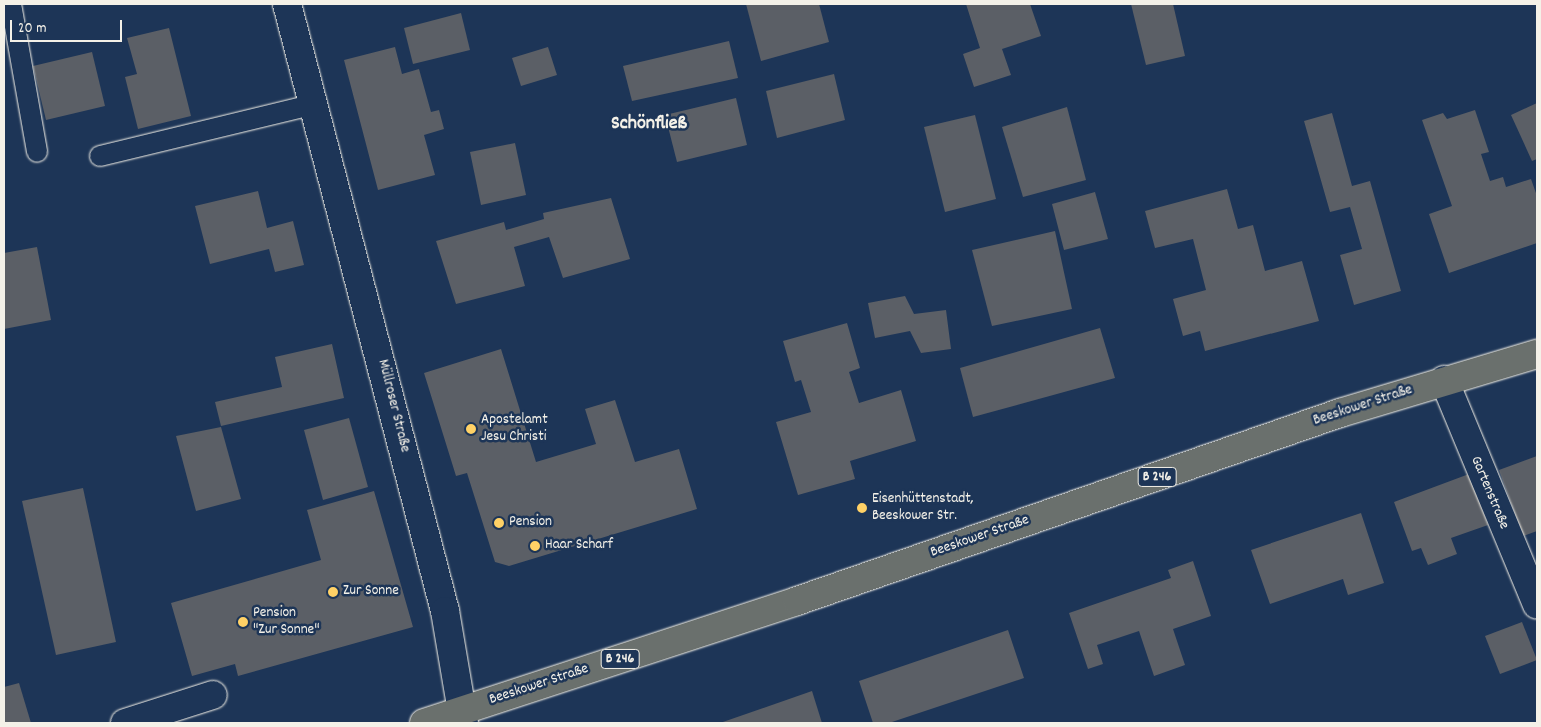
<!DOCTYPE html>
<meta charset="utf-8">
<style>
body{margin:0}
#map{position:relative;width:1541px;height:727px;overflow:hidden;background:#1d3557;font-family:Dekko,sans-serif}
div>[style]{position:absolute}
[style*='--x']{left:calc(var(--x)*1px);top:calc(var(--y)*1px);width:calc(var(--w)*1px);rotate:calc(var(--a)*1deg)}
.building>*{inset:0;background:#5b5f66}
.roads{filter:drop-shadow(0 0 1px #f4f1e8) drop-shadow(0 0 1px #f4f1e8)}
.service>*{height:20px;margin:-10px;padding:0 10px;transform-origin:10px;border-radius:10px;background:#1d3557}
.minor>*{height:28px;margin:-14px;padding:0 14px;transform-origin:14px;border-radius:14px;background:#1d3557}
.secondary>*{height:28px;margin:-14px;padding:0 14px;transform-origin:14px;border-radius:14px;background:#1d3557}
.primary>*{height:28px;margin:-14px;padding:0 14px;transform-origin:14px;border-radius:14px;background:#6a706d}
.dots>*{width:14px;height:14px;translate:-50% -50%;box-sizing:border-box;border:2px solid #1d3557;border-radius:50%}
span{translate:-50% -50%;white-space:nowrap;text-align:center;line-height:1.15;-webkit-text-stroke:5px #1d3557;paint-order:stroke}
.shield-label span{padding:1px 4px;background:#1d3557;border:1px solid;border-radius:4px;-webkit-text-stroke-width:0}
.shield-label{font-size:14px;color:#f4f1e8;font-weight:700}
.street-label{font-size:15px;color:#f4f1e8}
.poi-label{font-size:15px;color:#f4f1e8}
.left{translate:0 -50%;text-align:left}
.district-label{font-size:20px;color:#f4f1e8;font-weight:700}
.frame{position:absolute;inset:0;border:5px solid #f4f1e8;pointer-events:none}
.scale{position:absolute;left:10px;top:20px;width:112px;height:22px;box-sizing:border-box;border:2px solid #f4f1e8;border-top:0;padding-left:6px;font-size:15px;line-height:18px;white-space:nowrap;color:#f4f1e8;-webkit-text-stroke:4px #1d3557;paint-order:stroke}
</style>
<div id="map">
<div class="building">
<div style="clip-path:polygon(746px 4px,819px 4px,829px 42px,761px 61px)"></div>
<div style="clip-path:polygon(966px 4px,1030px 4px,1041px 36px,1002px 49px,1011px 75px,974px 87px,963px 54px,980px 48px)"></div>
<div style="clip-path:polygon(1131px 4px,1173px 4px,1185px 56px,1146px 65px)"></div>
<div style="clip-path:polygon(461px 13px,470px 50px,413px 64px,404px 28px)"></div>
<div style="clip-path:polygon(169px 28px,191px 116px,138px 129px,125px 77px,137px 74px,127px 38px)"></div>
<div style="clip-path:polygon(729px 41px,738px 78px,632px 101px,623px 66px)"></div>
<div style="clip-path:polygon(395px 47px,402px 74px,419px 69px,431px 112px,439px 110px,444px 129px,424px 135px,435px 175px,378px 190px,344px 60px)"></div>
<div style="clip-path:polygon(548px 47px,557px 75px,521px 86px,512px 58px)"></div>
<div style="clip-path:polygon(92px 52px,105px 106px,46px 120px,33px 66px)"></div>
<div style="clip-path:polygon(834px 74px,845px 120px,777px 138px,766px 91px)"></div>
<div style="clip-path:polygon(736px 98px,747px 145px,677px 162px,665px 115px)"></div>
<div style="clip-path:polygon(1537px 103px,1537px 159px,1532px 161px,1511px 115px)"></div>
<div style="clip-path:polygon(1067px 107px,1086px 180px,1023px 197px,1002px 127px)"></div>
<div style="clip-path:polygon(1475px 110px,1489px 152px,1481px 154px,1490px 181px,1503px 177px,1506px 187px,1531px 179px,1537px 196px,1537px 243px,1449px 273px,1429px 214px,1452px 206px,1422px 120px,1443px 113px,1447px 119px)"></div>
<div style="clip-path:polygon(1332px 113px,1352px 186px,1370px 181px,1401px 291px,1354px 305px,1340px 255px,1362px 249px,1350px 207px,1330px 212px,1304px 121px)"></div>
<div style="clip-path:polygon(975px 115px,996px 199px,945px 212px,924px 127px)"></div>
<div style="clip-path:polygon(515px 143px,526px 195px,481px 205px,470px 152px)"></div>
<div style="clip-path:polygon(1227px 189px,1238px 229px,1253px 225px,1265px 271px,1302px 261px,1319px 321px,1205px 351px,1200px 331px,1183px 336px,1173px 299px,1206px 290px,1193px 239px,1155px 248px,1145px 211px)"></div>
<div style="clip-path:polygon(258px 191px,267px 228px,293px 221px,304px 265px,275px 272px,269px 249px,210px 264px,195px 206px)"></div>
<div style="clip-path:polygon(1095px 192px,1108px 239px,1064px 250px,1052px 204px)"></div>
<div style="clip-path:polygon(611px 198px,630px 259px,563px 278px,549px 237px,514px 247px,525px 286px,456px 304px,436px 241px,504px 222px,506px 230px,544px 219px,543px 213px)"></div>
<div style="clip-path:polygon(1055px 231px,1072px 309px,992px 326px,972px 250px)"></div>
<div style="clip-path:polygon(37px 247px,51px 320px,4px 329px,4px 253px)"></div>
<div style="clip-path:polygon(905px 296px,914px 314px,946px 310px,951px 349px,921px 353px,910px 331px,875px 338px,868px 303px)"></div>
<div style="clip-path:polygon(847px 323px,860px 368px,849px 372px,859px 403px,901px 390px,916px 441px,850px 461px,855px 479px,798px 495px,776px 422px,811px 412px,801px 380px,795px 382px,783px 341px)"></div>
<div style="clip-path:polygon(1100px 328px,1115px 378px,973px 417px,960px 368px)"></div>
<div style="clip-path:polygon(332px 344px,344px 398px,221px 426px,215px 402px,282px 387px,275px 357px)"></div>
<div style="clip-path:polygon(501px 349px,536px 462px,596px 444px,585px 409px,615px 400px,635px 462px,679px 449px,697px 509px,509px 566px,495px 562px,467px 473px,456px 476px,424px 373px)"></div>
<div style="clip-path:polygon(349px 418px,368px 487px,323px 500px,304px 430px)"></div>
<div style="clip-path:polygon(221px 427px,241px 499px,196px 511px,176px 436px)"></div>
<div style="clip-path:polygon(1537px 456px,1537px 531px,1523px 536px,1499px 470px)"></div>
<div style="clip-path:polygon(1469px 474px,1488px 525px,1451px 538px,1457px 554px,1428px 565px,1421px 548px,1412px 551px,1394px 502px)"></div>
<div style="clip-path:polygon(83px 488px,116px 642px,56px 655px,22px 501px)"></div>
<div style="clip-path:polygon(374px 491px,413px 627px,238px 676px,235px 664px,192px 676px,171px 603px,321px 560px,307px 510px)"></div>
<div style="clip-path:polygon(1361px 513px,1384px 583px,1348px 595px,1343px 579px,1270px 604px,1251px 550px)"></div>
<div style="clip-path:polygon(1193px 561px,1211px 616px,1173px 629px,1185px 665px,1154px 676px,1139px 631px,1097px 645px,1103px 664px,1088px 669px,1069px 613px,1171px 578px,1168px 570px)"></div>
<div style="clip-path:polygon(1522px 622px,1537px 660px,1500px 674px,1485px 636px)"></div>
<div style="clip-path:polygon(1008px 630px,1024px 678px,889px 723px,873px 723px,859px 681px)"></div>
<div style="clip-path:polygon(19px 683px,31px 723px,4px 723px,4px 687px)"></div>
<div style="clip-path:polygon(812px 691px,822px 723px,720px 723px)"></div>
</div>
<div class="roads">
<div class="service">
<div style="--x:11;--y:4;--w:150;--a:80"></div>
<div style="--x:100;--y:156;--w:221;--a:-13.6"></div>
</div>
<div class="minor">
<div style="--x:1444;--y:380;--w:243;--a:67.5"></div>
<div style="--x:125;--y:723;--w:92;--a:-17.7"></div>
</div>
<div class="secondary">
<div style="--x:287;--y:4;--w:627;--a:75.41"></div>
<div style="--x:445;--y:611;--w:114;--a:80.4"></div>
</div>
<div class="primary">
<div style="--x:424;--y:723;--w:392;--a:-18.1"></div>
<div style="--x:797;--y:601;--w:575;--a:-19.1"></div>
<div style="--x:1340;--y:413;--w:206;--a:-16.7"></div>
</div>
</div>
<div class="dots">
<div style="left:471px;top:429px;background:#ffd166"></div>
<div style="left:862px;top:508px;background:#ffd166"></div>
<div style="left:499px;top:523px;background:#ffd166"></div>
<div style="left:535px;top:546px;background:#ffd166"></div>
<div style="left:333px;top:592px;background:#ffd166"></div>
<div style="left:243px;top:622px;background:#ffd166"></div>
</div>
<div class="shield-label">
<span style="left:1157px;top:477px">B 246</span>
<span style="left:620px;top:659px">B 246</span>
</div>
<div class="street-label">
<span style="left:393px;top:406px;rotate:76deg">Müllroser Straße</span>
<span style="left:1363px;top:406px;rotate:-18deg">Beeskower Straße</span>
<span style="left:1489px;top:493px;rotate:67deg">Gartenstraße</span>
<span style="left:980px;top:537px;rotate:-19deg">Beeskower Straße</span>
<span style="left:539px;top:685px;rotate:-18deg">Beeskower Straße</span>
</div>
<div class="poi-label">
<span class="left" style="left:481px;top:429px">Apostelamt<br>Jesu Christi</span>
<span class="left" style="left:872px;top:508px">Eisenhüttenstadt,<br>Beeskower Str.</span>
<span class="left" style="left:509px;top:523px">Pension</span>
<span class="left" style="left:545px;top:546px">Haar Scharf</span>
<span class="left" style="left:343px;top:592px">Zur Sonne</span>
<span class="left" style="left:253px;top:622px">Pension<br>"Zur Sonne"</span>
</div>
<div class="district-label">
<span style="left:649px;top:124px">Schönfließ</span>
</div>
<div class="frame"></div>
<div class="scale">20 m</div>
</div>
